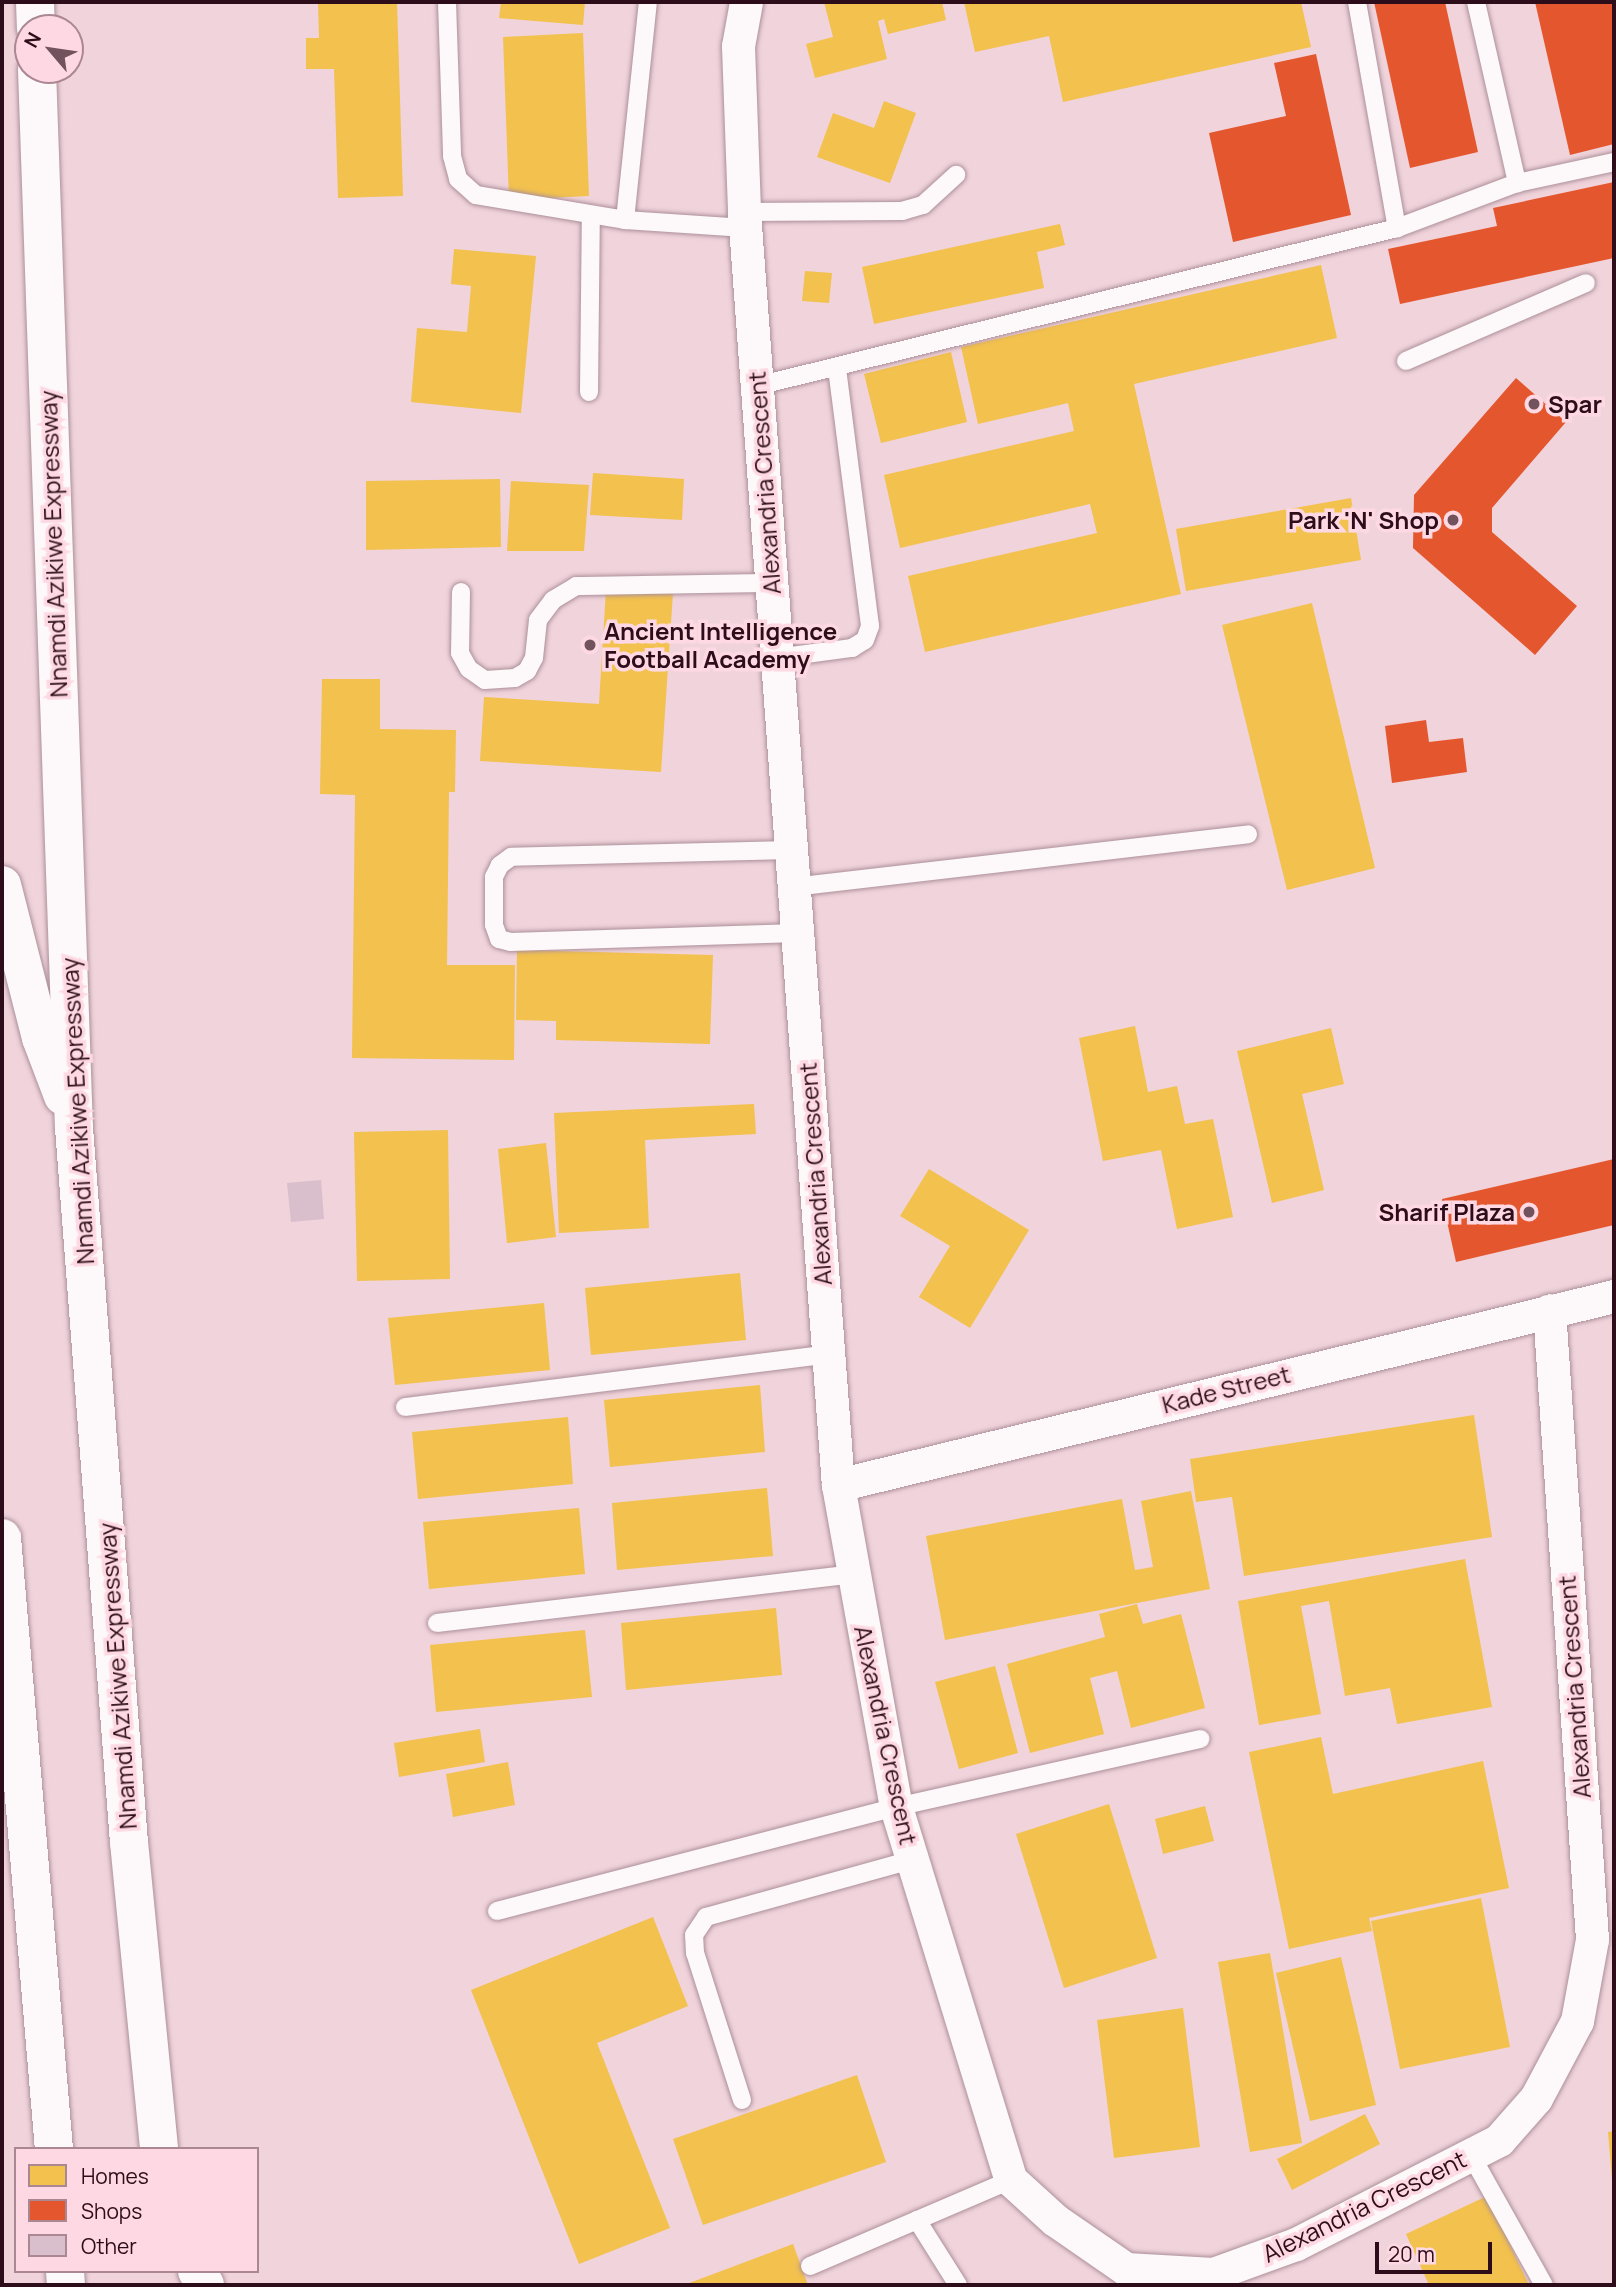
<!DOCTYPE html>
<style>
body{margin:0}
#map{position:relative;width:1616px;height:2287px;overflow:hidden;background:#f0d3db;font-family:Manrope,sans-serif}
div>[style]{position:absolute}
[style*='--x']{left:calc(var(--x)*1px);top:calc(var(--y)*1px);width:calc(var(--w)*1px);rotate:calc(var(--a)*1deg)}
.homes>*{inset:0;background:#f2c14e}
.shops>*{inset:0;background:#e4572e}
.building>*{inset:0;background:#d9becb}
.roads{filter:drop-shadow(0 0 2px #ac909a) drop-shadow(0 0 2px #ac909a)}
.lane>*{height:18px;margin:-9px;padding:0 9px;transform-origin:9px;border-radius:9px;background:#fdf8fa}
.street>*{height:33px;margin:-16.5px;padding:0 16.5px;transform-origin:16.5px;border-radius:16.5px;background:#fdf8fa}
.highway>*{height:38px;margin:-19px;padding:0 19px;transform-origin:19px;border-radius:19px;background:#fdf8fa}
.dots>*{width:19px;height:19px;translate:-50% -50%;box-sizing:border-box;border:4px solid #fed9e3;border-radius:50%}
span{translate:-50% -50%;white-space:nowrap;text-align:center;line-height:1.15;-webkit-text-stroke:7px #fed9e3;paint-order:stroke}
.poi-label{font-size:24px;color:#2d0d19;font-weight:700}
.left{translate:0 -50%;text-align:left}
.right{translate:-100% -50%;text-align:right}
.street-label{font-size:24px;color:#2d0d19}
.frame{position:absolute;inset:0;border:4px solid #2d0d19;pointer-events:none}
.legend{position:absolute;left:14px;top:2147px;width:245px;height:126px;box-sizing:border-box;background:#fed9e3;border:2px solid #aa8792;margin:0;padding:9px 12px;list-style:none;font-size:21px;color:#2d0d19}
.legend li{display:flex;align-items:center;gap:14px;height:35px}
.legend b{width:35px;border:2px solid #aa8792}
.north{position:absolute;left:14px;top:14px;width:70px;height:70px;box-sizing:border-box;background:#fed9e3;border:2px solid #aa8792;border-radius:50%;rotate:299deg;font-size:19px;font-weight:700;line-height:28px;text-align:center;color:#2d0d19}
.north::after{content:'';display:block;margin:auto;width:24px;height:32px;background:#71525d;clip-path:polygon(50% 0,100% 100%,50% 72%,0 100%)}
.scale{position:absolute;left:1375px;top:2242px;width:117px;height:32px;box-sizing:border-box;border:4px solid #2d0d19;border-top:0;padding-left:9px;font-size:21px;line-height:24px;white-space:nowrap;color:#2d0d19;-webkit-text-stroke:5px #fed9e3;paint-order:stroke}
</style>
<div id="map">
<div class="homes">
<div style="clip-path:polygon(318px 2px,397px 2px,403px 196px,338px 198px,334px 69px,306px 69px,306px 38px,319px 38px)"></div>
<div style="clip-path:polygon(501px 2px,585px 2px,583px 25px,499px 18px)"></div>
<div style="clip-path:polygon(824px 2px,942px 2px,946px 20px,888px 34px,884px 19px,878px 21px,887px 59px,815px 78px,806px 44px,833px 37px)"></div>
<div style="clip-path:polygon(964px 2px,1301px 2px,1311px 47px,1063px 102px,1049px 36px,975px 52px)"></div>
<div style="clip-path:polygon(583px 33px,589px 196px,509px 200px,503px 37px)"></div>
<div style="clip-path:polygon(884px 101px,916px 113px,890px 183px,817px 157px,833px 113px,874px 128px)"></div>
<div style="clip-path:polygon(1060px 224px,1065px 245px,1037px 252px,1044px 288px,874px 324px,862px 267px)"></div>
<div style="clip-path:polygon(454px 249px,536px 256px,521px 413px,411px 402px,417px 328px,467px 332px,471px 286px,451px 284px)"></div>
<div style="clip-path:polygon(1321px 265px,1337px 338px,1134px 384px,1181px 594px,925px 652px,908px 576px,1097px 533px,1090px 504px,900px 548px,884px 475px,1074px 431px,1068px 403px,978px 424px,961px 347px)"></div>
<div style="clip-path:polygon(805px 271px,832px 273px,829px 303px,802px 301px)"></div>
<div style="clip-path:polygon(951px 352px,967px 422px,881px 443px,864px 374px)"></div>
<div style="clip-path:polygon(593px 473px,684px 479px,682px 520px,590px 515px)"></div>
<div style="clip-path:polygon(500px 479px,501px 547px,366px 550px,366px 481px)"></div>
<div style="clip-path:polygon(511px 481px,589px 485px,584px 551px,507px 551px)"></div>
<div style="clip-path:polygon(1351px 498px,1361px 560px,1186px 591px,1176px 529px)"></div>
<div style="clip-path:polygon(606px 589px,673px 593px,661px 772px,480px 761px,484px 697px,599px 704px)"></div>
<div style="clip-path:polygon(1312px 603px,1375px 868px,1287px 890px,1222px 625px)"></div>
<div style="clip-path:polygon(322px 679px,380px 679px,380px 729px,456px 730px,455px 792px,449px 792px,447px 965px,515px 965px,514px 1060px,352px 1058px,355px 795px,320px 794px)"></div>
<div style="clip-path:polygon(517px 950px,713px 955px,710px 1044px,556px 1040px,556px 1021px,516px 1020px)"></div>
<div style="clip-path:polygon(1135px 1026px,1148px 1092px,1177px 1086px,1185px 1124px,1213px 1119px,1233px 1217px,1177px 1229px,1161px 1150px,1103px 1161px,1079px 1038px)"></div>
<div style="clip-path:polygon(1331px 1028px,1344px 1084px,1302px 1094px,1324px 1190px,1272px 1203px,1237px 1051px)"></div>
<div style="clip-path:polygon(754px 1104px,756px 1134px,645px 1140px,649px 1228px,559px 1233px,554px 1113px)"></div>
<div style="clip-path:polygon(448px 1130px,450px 1279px,357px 1281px,354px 1132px)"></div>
<div style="clip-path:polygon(546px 1143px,556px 1237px,507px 1243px,498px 1149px)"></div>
<div style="clip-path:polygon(929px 1169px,1029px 1230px,970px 1328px,919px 1297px,950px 1246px,900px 1216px)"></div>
<div style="clip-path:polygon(740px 1273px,746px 1340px,591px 1355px,585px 1288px)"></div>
<div style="clip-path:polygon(544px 1303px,550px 1370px,395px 1385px,388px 1318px)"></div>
<div style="clip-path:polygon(760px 1385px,765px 1452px,610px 1467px,604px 1400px)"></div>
<div style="clip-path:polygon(1474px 1415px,1492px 1537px,1244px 1576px,1232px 1497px,1196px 1502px,1190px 1459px)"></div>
<div style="clip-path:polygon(568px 1417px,573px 1484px,418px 1499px,412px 1432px)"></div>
<div style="clip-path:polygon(767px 1488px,773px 1556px,617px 1570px,612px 1503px)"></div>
<div style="clip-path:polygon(1191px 1491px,1210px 1589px,945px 1640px,926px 1536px,1122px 1499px,1135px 1570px,1153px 1567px,1141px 1501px)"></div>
<div style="clip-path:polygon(579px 1508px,585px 1574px,429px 1589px,423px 1522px)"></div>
<div style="clip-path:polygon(1465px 1559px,1492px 1707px,1397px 1724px,1390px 1688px,1345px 1696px,1329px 1601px,1301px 1606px,1321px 1714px,1259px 1725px,1238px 1601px)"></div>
<div style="clip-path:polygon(1137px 1604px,1143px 1624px,1181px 1614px,1205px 1708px,1131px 1728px,1117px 1671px,1090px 1678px,1104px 1734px,1030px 1753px,1007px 1664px,1105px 1637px,1099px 1614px)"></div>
<div style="clip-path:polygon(776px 1608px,782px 1675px,626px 1690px,621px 1623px)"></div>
<div style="clip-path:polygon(585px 1630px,592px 1697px,436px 1712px,430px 1645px)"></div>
<div style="clip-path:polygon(995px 1666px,1018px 1753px,959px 1769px,935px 1682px)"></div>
<div style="clip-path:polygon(480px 1729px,485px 1762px,399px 1777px,394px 1743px)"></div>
<div style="clip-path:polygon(1321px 1737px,1333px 1794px,1483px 1761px,1509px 1888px,1369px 1918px,1372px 1931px,1289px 1949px,1249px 1752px)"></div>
<div style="clip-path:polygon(508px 1762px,515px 1805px,453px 1817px,446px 1774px)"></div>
<div style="clip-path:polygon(1109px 1804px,1157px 1958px,1064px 1988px,1016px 1834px)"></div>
<div style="clip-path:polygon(1205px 1806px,1214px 1841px,1163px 1854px,1155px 1819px)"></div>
<div style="clip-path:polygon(1481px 1898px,1510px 2047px,1400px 2069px,1371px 1921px)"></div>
<div style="clip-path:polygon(653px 1917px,688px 2006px,597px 2043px,670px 2228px,579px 2264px,471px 1990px)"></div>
<div style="clip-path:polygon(1270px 1953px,1302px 2143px,1250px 2152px,1218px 1962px)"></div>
<div style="clip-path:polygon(1341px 1957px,1376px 2105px,1310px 2121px,1276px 1973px)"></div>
<div style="clip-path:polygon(1183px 2008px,1200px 2147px,1114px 2158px,1097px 2020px)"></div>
<div style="clip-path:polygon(857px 2075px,886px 2162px,703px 2225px,673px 2139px)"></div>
<div style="clip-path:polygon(1365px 2114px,1380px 2144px,1292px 2190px,1277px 2159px)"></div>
<div style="clip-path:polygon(1614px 2131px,1614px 2179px,1612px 2179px,1608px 2132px)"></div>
<div style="clip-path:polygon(1487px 2196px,1529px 2285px,1429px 2285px,1406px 2234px)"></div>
<div style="clip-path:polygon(793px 2244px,808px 2285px,684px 2285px)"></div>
</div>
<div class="shops">
<div style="clip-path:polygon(1374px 2px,1445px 2px,1478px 152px,1410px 168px)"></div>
<div style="clip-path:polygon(1535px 2px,1614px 2px,1614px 144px,1570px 155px)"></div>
<div style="clip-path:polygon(1316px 54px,1351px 215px,1233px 242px,1209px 133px,1286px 116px,1274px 63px)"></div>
<div style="clip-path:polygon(1614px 182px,1614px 258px,1400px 304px,1388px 249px,1497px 226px,1493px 208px)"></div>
<div style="clip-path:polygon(1516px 378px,1566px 422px,1492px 508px,1492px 532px,1577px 606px,1535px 655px,1413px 548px,1414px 495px)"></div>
<div style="clip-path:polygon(1426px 720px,1429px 742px,1463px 738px,1467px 772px,1392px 783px,1385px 726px)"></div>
<div style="clip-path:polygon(1614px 1159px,1614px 1225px,1456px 1262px,1442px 1199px)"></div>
</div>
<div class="building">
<div style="clip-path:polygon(321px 1180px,324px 1219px,291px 1222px,287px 1183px)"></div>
</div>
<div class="roads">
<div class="lane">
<div style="--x:447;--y:2;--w:154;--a:88.1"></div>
<div style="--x:452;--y:156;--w:24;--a:75"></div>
<div style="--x:458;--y:179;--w:24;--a:42"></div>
<div style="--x:476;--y:195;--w:151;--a:9.5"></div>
<div style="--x:625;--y:220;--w:120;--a:3.8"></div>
<div style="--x:1357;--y:2;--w:230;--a:80"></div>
<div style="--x:1476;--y:2;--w:186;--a:77.2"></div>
<div style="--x:744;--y:212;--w:158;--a:-0.4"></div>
<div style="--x:902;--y:211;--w:22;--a:-16"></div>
<div style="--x:923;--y:205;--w:45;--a:-42.3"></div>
<div style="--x:625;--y:220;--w:219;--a:-84"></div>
<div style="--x:1406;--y:361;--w:196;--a:-23.4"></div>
<div style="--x:757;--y:386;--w:659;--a:-13.87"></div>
<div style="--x:1397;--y:228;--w:128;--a:-20.6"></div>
<div style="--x:1517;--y:183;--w:99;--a:-12.2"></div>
<div style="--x:589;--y:392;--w:177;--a:-89.4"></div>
<div style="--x:461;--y:592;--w:61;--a:90.9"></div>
<div style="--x:460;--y:653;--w:18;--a:61"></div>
<div style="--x:469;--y:669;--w:19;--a:35"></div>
<div style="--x:485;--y:680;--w:30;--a:-4"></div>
<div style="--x:515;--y:678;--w:14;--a:-30"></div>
<div style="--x:527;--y:671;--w:15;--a:-62"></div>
<div style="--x:534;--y:658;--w:38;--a:-84"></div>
<div style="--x:538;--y:620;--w:25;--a:-53"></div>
<div style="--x:553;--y:600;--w:27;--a:-31"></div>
<div style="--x:576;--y:586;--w:195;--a:-0.9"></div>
<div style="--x:776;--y:658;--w:77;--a:-7.5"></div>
<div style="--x:852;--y:648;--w:15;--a:-32"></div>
<div style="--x:865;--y:640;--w:15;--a:-70"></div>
<div style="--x:870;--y:626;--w:261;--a:-97.3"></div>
<div style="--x:791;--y:850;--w:280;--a:178.6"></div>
<div style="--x:511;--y:857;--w:14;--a:144"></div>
<div style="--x:500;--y:865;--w:13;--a:117"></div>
<div style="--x:494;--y:877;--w:48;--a:90"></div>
<div style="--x:494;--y:925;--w:15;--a:70"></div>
<div style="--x:499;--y:939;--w:12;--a:14"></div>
<div style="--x:511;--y:942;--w:286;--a:-1.8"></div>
<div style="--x:793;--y:887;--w:458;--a:-6.6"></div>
<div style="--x:405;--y:1407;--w:426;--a:-7.1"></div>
<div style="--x:437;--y:1623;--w:420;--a:-6.7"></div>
<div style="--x:497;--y:1911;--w:412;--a:-14.6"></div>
<div style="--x:896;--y:1807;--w:312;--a:-12.6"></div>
<div style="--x:742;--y:2100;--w:154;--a:-107.7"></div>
<div style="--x:695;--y:1953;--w:18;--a:-93"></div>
<div style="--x:694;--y:1935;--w:22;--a:-56"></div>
<div style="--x:706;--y:1917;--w:214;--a:-15.5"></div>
<div style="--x:1471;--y:2155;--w:149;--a:60.7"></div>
<div style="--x:917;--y:2220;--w:77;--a:57.8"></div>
<div style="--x:810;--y:2266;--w:219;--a:-23.2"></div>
</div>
<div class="street">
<div style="--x:746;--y:2;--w:45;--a:100.3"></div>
<div style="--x:738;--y:46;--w:166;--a:87.9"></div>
<div style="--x:744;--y:212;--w:1276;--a:85.78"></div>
<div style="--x:838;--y:1485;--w:327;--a:79.8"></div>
<div style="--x:896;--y:1807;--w:390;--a:72.9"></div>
<div style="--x:1011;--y:2180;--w:59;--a:42.3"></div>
<div style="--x:1055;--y:2220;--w:86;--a:34.6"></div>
<div style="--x:1126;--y:2269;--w:87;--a:3.3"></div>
<div style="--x:1213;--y:2274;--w:88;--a:-19.9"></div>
<div style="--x:1296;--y:2244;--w:228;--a:-27.1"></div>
<div style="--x:1499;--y:2140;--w:56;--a:-48.6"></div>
<div style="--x:1536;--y:2098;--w:87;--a:-62"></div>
<div style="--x:1577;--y:2021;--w:83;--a:-79.6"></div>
<div style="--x:1592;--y:1939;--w:630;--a:-93.91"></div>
<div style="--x:838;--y:1485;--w:799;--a:-13.69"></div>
</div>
<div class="highway">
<div style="--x:35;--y:2;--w:26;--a:88"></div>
<div style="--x:37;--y:70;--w:1059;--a:88"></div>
<div style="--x:74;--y:1128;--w:716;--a:85.6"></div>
<div style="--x:129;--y:1842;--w:308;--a:84.4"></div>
<div style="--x:2;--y:885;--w:158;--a:75.7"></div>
<div style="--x:41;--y:1038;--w:62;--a:69.2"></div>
<div style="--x:2;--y:1538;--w:613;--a:85.14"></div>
<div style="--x:65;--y:2271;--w:14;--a:86"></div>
<div style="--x:197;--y:2271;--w:16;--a:60"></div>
</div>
</div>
<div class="dots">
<div style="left:1534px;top:404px;background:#71525d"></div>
<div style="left:1453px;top:520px;background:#71525d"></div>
<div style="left:590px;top:645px;background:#71525d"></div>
<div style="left:1529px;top:1212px;background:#71525d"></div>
</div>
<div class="poi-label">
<span class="left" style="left:1548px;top:404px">Spar</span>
<span class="right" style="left:1439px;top:520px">Park 'N' Shop</span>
<span class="left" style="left:604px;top:645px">Ancient Intelligence<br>Football Academy</span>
<span class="right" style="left:1515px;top:1212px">Sharif Plaza</span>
</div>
<div class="street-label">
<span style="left:764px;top:483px;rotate:-94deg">Alexandria Crescent</span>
<span style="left:53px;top:544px;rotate:-92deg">Nnamdi Azikiwe Expressway</span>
<span style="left:77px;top:1111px;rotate:-93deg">Nnamdi Azikiwe Expressway</span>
<span style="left:815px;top:1174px;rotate:-94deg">Alexandria Crescent</span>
<span style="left:1226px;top:1389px;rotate:-14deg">Kade Street</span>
<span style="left:117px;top:1676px;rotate:-94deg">Nnamdi Azikiwe Expressway</span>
<span style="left:1574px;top:1687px;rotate:-94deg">Alexandria Crescent</span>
<span style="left:886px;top:1735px;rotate:78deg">Alexandria Crescent</span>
<span style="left:1364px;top:2206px;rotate:-26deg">Alexandria Crescent</span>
</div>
<div class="frame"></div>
<ul class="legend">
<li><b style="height:19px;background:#f2c14e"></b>Homes</li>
<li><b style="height:19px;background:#e4572e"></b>Shops</li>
<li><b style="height:19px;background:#d9becb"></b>Other</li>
</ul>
<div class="north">N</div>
<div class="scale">20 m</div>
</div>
